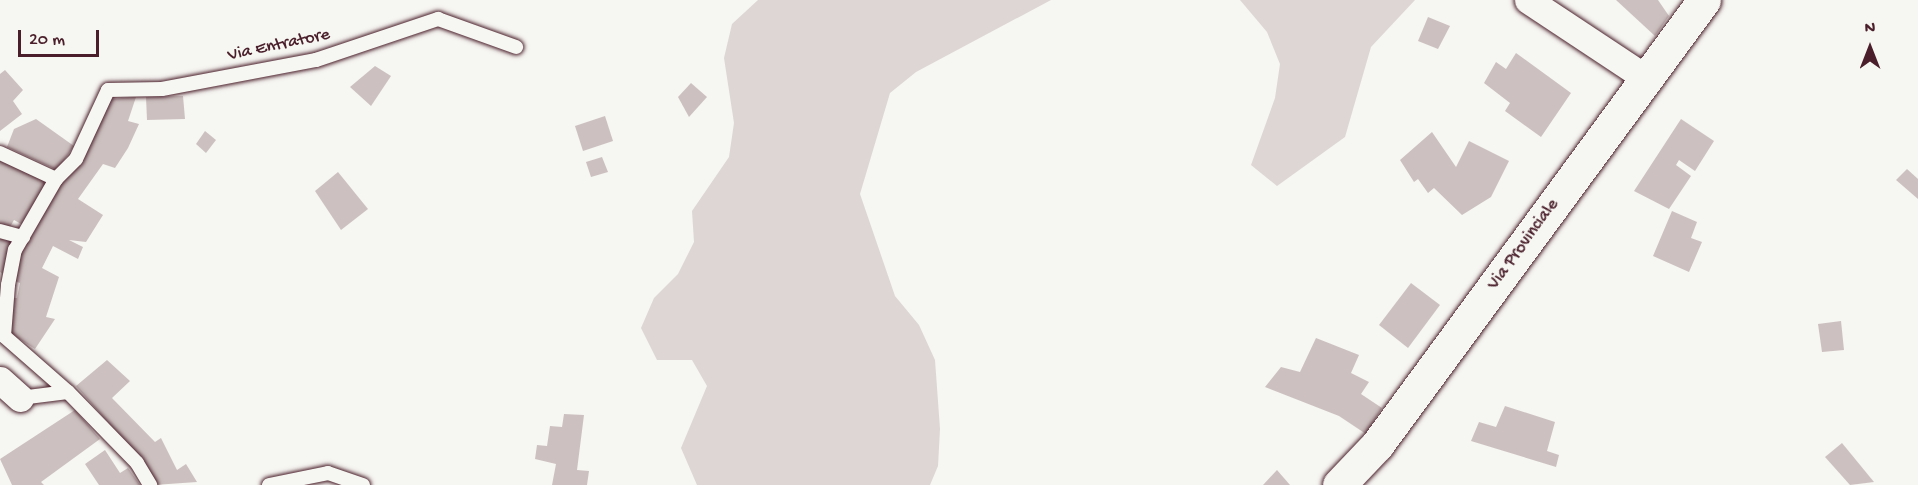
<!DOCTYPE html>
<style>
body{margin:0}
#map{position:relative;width:1918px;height:485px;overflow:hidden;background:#f6f6f2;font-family:"Gochi Hand",sans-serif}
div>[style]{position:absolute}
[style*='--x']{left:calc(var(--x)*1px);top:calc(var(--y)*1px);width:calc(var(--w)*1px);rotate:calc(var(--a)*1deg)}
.green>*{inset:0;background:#ddd6d5}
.building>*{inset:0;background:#ccc1c0}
.roads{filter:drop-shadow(0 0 2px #4a1f2b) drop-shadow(0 0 2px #4a1f2b)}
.lane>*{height:14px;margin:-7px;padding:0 7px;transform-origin:7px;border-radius:7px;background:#f6f6f2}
.street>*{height:27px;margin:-13.5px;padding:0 13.5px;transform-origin:13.5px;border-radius:13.5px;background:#f6f6f2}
.secondary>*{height:33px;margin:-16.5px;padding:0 16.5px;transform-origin:16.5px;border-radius:16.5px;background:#f6f6f2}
span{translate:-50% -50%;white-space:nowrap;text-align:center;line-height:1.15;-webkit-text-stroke:4.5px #f6f6f2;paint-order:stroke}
.street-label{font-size:18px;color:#4a1f2b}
.north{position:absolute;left:1840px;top:18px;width:60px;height:60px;-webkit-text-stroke:4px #f6f6f2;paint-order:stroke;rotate:0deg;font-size:16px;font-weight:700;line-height:24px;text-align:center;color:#4a1f2b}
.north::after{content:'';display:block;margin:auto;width:21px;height:27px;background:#4a1f2b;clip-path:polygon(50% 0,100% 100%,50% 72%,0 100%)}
.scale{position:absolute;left:18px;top:30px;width:81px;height:27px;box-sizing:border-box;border:3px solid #4a1f2b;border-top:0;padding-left:8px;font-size:18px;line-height:21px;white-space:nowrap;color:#4a1f2b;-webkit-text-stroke:4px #f6f6f2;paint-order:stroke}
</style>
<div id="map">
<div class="green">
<div style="clip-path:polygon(758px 0,1051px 0,916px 72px,890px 93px,860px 194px,895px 296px,919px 325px,935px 360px,940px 429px,938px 466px,930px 485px,697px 485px,681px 448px,707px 386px,692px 360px,657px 360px,641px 328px,654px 298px,678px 274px,694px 242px,692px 211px,729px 157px,734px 123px,724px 58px,732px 24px)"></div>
<div style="clip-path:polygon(1240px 0,1415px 0,1371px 47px,1345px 137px,1277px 186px,1251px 165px,1275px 98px,1280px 64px,1267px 32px)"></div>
</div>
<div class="building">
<div style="clip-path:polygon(1616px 0,1658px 0,1669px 16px,1655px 36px)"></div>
<div style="clip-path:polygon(1428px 17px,1450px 26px,1438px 49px,1418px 41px)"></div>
<div style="clip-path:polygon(1516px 53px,1571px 93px,1541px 137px,1505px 111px,1510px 103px,1484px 83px,1496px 62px,1506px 69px)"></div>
<div style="clip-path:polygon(375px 66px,391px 76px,371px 106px,350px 87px)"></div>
<div style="clip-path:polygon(5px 70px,23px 90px,13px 101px,22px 114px,0 131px,0 74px)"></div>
<div style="clip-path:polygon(691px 83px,707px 97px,689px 117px,678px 97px)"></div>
<div style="clip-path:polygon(183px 96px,185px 119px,147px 120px,146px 97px)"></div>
<div style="clip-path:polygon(136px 97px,128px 121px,139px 124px,128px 148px,115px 168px,103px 164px,78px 199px,103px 215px,86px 242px,69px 240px,83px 247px,78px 259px,53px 246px,42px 268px,59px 277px,46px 317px,55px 319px,35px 349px,7px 331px,11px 298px,17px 298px,20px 283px,14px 281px,17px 257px,59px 183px,82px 162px,111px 99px)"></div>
<div style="clip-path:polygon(605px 116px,613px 141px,583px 151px,575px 126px)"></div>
<div style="clip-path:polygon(36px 119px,74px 146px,57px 170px,7px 147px,14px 129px)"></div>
<div style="clip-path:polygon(1681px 119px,1714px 141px,1695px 171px,1679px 160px,1676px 165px,1691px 176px,1669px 209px,1634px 191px)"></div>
<div style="clip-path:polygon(205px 131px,216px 140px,206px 153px,196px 144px)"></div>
<div style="clip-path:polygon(1432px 132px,1456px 167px,1469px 141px,1509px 161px,1491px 197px,1462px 215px,1434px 188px,1428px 193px,1418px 179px,1414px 182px,1400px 160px)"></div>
<div style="clip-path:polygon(0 156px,41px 178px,46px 186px,23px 225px,14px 220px,10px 227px,0 225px)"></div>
<div style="clip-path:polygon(602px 157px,608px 172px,591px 177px,586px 162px)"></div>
<div style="clip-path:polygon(1907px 169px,1918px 179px,1918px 199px,1896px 180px)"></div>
<div style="clip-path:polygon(338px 172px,368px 209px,341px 230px,315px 191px)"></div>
<div style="clip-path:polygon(1672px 211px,1697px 222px,1691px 238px,1702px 242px,1689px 272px,1653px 256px)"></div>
<div style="clip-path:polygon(0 236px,14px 241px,5px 275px,0 272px)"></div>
<div style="clip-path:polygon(1411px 283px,1440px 305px,1408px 348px,1379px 325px)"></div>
<div style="clip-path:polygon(1841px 321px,1844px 350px,1822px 352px,1818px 324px)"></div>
<div style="clip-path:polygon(1316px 338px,1359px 355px,1351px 373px,1369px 382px,1361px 394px,1382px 408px,1366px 434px,1339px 416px,1265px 387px,1281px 367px,1300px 372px)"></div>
<div style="clip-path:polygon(107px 360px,130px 381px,112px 398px,155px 442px,161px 438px,177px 470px,186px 464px,197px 482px,154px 485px,142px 461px,76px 386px)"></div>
<div style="clip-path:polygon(1505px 406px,1555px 422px,1547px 451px,1559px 455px,1556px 467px,1471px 441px,1479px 422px,1496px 427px)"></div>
<div style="clip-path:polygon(75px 410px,100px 439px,41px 482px,44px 485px,12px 485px,0 459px)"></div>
<div style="clip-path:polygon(564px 414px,584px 415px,577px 470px,589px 471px,587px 485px,552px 485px,556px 464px,535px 459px,537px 445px,547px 446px,550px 426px,562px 427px)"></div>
<div style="clip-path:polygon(1842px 443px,1874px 482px,1850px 485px,1825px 457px)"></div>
<div style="clip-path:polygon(105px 450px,120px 473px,128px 468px,140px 485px,99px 485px,85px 464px)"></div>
<div style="clip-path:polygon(1277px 470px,1290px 485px,1263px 485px)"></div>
</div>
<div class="roads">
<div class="lane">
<div style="--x:0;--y:153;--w:62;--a:24.9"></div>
<div style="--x:0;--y:231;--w:24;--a:15"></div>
<div style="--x:68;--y:392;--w:85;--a:-138.8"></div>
<div style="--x:4;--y:336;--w:51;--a:-85.5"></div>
<div style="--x:8;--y:285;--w:36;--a:-79"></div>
<div style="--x:15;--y:250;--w:82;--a:-60"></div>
<div style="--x:56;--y:179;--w:28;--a:-45"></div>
<div style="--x:76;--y:159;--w:76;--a:-65.1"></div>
<div style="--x:108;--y:90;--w:54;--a:-1.1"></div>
<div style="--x:162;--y:89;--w:157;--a:-10.7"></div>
<div style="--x:316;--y:60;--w:129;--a:-18.6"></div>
<div style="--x:438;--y:19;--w:83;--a:19.7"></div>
<div style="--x:20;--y:398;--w:48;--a:-7.1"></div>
<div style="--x:68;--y:392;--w:99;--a:45.8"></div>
<div style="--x:137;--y:463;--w:26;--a:59"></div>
<div style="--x:269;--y:485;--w:60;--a:-11.5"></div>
<div style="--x:328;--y:473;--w:37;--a:19"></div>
</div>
<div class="street">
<div style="--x:1528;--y:0;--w:141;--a:33.5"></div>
<div style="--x:0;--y:380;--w:27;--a:42"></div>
</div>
<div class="secondary">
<div style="--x:1339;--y:485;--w:55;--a:-46.5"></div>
<div style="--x:1377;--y:445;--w:552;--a:-53.69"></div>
</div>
</div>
<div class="street-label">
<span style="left:279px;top:46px;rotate:-12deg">Via Entratore</span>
<span style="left:1524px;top:245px;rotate:-54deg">Via Provinciale</span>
</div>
<div class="north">N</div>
<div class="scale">20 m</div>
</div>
